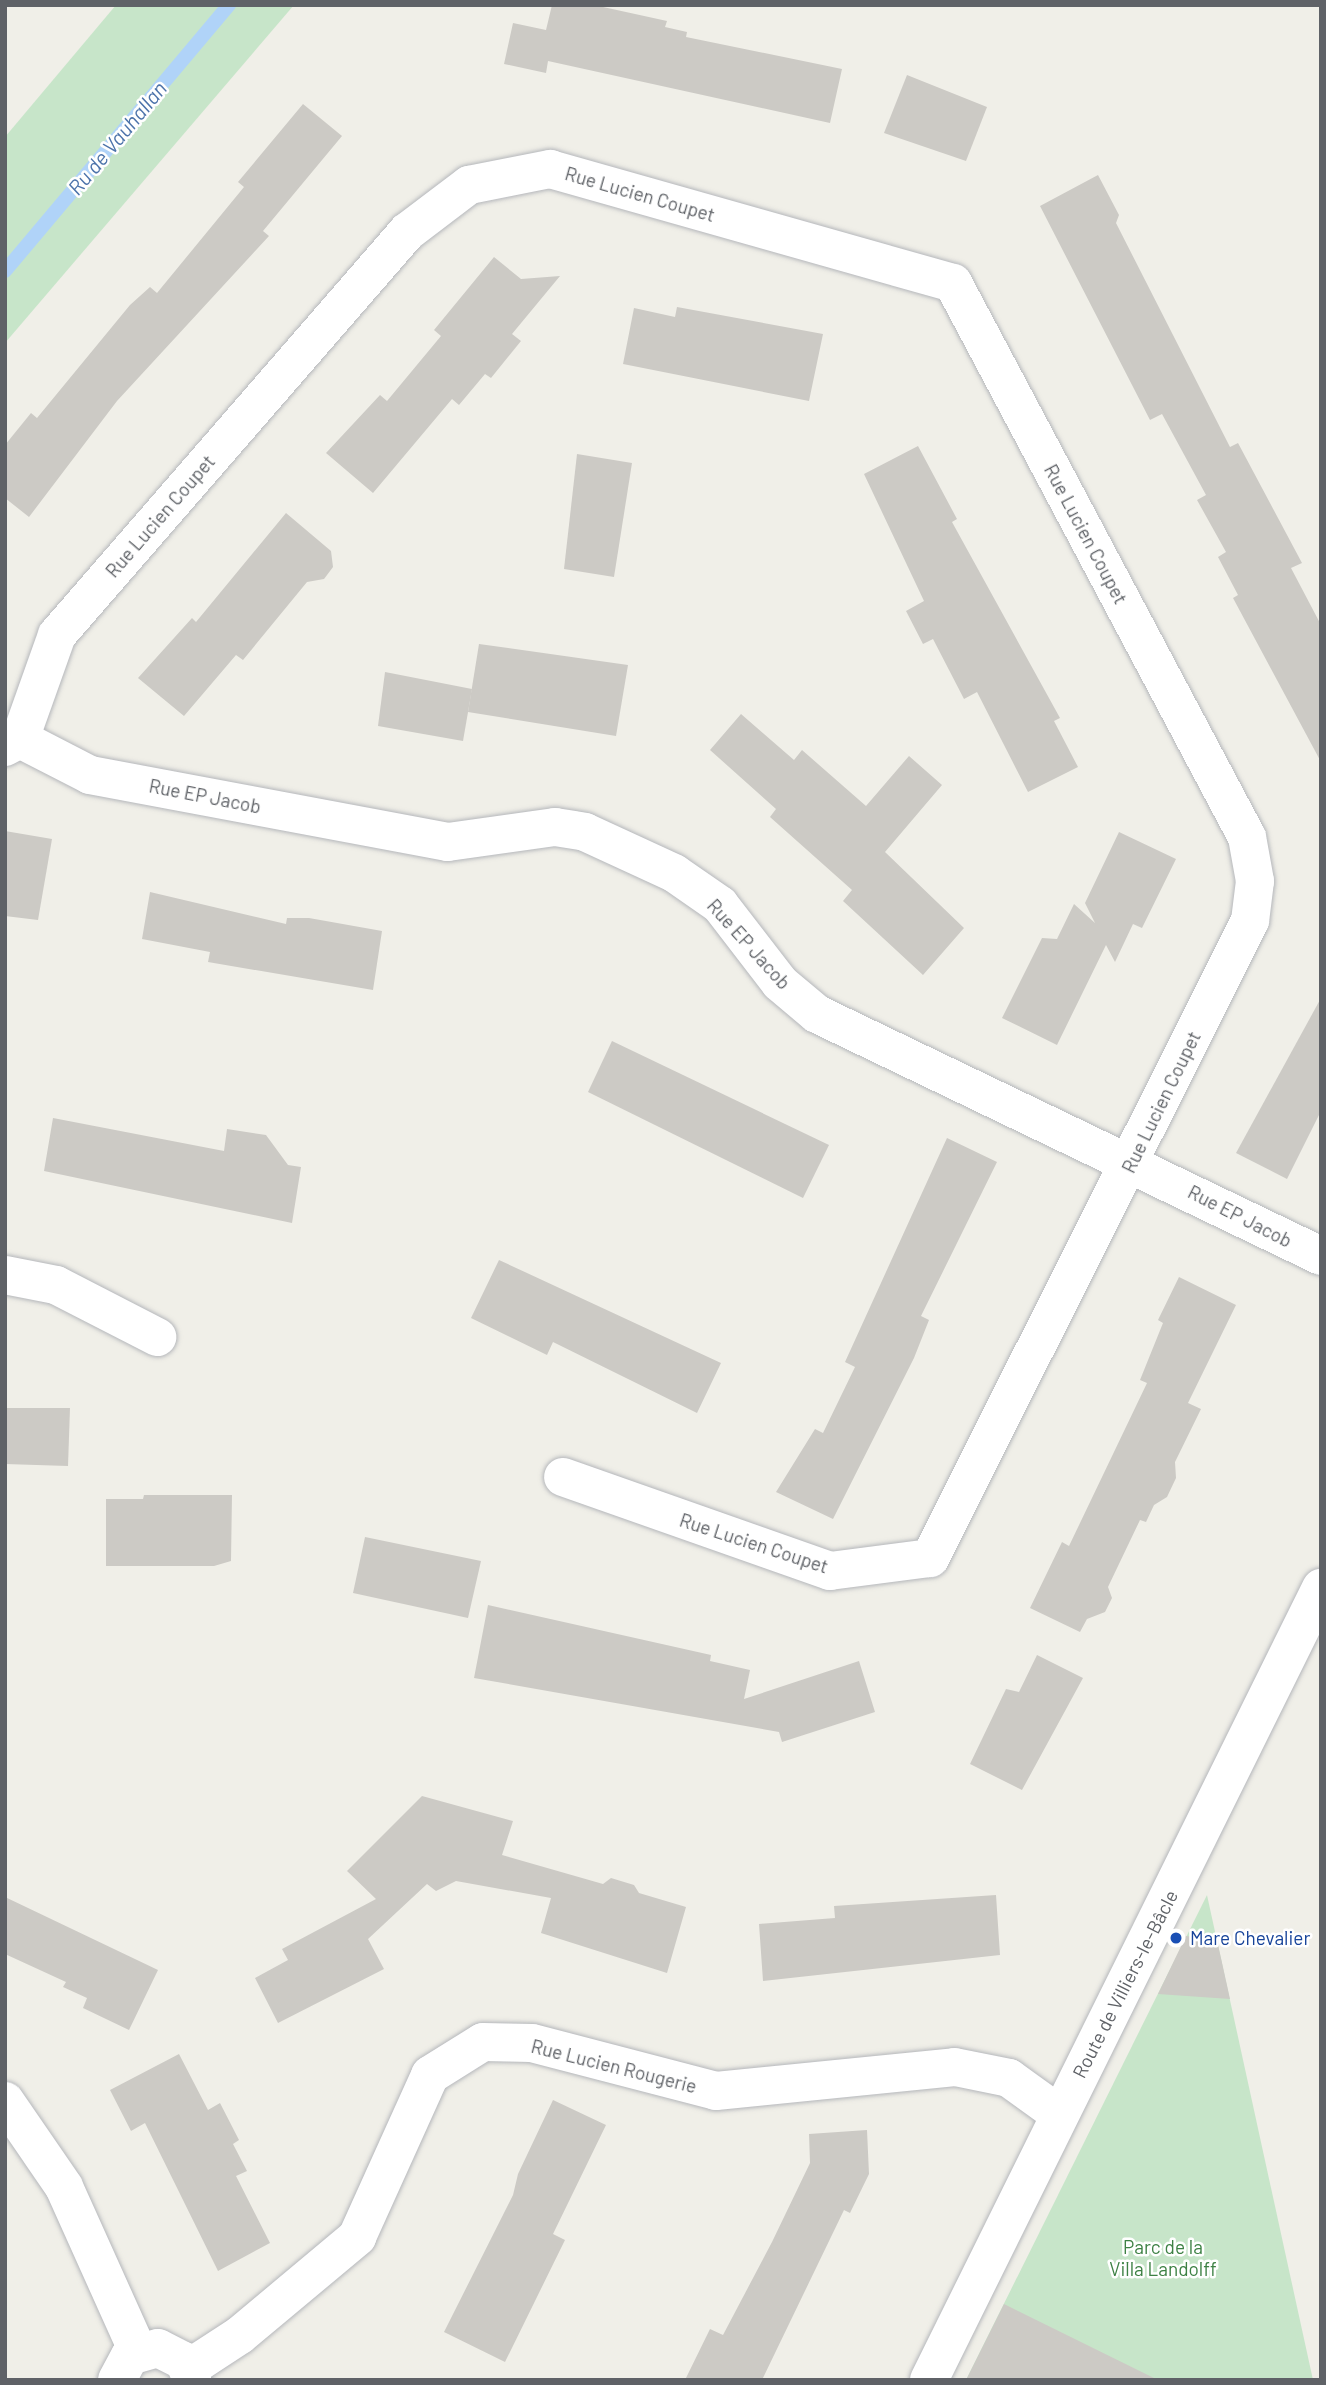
<!DOCTYPE html>
<meta charset="utf-8">
<style>
body{margin:0}
#map{position:relative;width:1326px;height:2385px;overflow:hidden;background:#f0efe8;font-family:Barlow,sans-serif}
div>[style]{position:absolute}
[style*='--x']{left:calc(var(--x)*1px);top:calc(var(--y)*1px);width:calc(var(--w)*1px);rotate:calc(var(--a)*1deg)}
.green>*{inset:0;background:#c7e5c9}
.stream>*{height:14px;margin:-7px;padding:0 7px;transform-origin:7px;border-radius:7px;background:#b0d3f8}
.building>*{inset:0;background:#cccac5}
.roads{filter:drop-shadow(0 0 2px #b5b7bb) drop-shadow(0 0 2px #b5b7bb)}
.minor>*{height:38px;margin:-19px;padding:0 19px;transform-origin:19px;border-radius:19px;background:#fff}
.dots>*{width:19px;height:19px;translate:-50% -50%;box-sizing:border-box;border:4px solid #fff;border-radius:50%}
span{translate:-50% -50%;white-space:nowrap;text-align:center;line-height:1.15;-webkit-text-stroke:5px #fff;paint-order:stroke}
.street-label{font-size:19px;color:#5f6267}
.transit-label{font-size:19px;color:#164399}
.left{translate:0 -50%;text-align:left}
.park-label{font-size:19px;color:#3d8144}
.water-label{font-size:21px;color:#4c73aa;font-style:italic}
.frame{position:absolute;inset:0;border:7px solid #5f6267;pointer-events:none}
</style>
<div id="map">
<div class="green">
<div style="clip-path:polygon(116px 5px,294px 5px,5px 343px,5px 137px)"></div>
<div style="clip-path:polygon(1207px 1895px,1313px 2380px,966px 2380px)"></div>
</div>
<div class="stream">
<div style="--x:5;--y:271;--w:348;--a:-49.9"></div>
</div>
<div class="building">
<div style="clip-path:polygon(552px 5px,594px 5px,667px 21px,665px 27px,687px 32px,686px 37px,842px 69px,830px 123px,548px 61px,546px 73px,504px 64px,513px 23px,546px 30px)"></div>
<div style="clip-path:polygon(907px 75px,987px 107px,966px 161px,884px 133px)"></div>
<div style="clip-path:polygon(303px 104px,342px 136px,263px 231px,269px 236px,117px 401px,29px 517px,5px 498px,5px 445px,31px 413px,37px 418px,130px 305px,150px 287px,157px 293px,244px 187px,238px 182px)"></div>
<div style="clip-path:polygon(1098px 175px,1119px 215px,1116px 223px,1230px 447px,1238px 443px,1302px 563px,1291px 568px,1321px 625px,1321px 762px,1233px 598px,1238px 595px,1218px 557px,1226px 552px,1197px 500px,1206px 495px,1162px 414px,1150px 420px,1040px 206px)"></div>
<div style="clip-path:polygon(494px 257px,521px 279px,560px 276px,512px 334px,521px 341px,491px 378px,485px 374px,459px 405px,452px 399px,373px 493px,326px 453px,380px 395px,387px 401px,441px 336px,434px 330px)"></div>
<div style="clip-path:polygon(677px 307px,823px 334px,809px 401px,623px 364px,634px 308px,675px 317px)"></div>
<div style="clip-path:polygon(918px 446px,957px 519px,952px 522px,1060px 718px,1054px 721px,1078px 767px,1028px 792px,977px 692px,964px 699px,933px 639px,923px 644px,906px 611px,924px 601px,864px 474px)"></div>
<div style="clip-path:polygon(577px 454px,632px 463px,614px 577px,564px 569px)"></div>
<div style="clip-path:polygon(286px 513px,331px 551px,333px 567px,324px 579px,307px 582px,243px 660px,236px 655px,184px 716px,138px 678px,192px 618px,196px 622px)"></div>
<div style="clip-path:polygon(479px 644px,628px 665px,616px 736px,468px 712px)"></div>
<div style="clip-path:polygon(385px 672px,472px 689px,463px 741px,378px 726px)"></div>
<div style="clip-path:polygon(741px 714px,794px 760px,802px 750px,866px 806px,909px 756px,942px 785px,885px 852px,964px 928px,923px 975px,843px 901px,852px 890px,770px 817px,776px 809px,710px 750px)"></div>
<div style="clip-path:polygon(5px 831px,52px 839px,38px 920px,5px 916px)"></div>
<div style="clip-path:polygon(1119px 832px,1176px 859px,1142px 928px,1133px 924px,1115px 962px,1106px 945px,1057px 1045px,1002px 1018px,1042px 938px,1057px 939px,1074px 904px,1095px 923px,1085px 903px)"></div>
<div style="clip-path:polygon(150px 892px,286px 924px,287px 918px,309px 918px,382px 931px,373px 990px,208px 962px,210px 952px,142px 939px)"></div>
<div style="clip-path:polygon(1321px 998px,1321px 1111px,1287px 1179px,1236px 1153px)"></div>
<div style="clip-path:polygon(612px 1041px,829px 1145px,803px 1198px,588px 1092px)"></div>
<div style="clip-path:polygon(53px 1118px,224px 1151px,227px 1129px,266px 1135px,288px 1165px,301px 1167px,292px 1223px,44px 1171px)"></div>
<div style="clip-path:polygon(947px 1138px,997px 1162px,921px 1316px,929px 1320px,914px 1358px,833px 1519px,776px 1492px,815px 1429px,823px 1433px,855px 1367px,845px 1362px)"></div>
<div style="clip-path:polygon(499px 1260px,721px 1363px,697px 1413px,553px 1342px,547px 1355px,471px 1318px)"></div>
<div style="clip-path:polygon(1179px 1277px,1236px 1305px,1188px 1403px,1201px 1409px,1175px 1462px,1176px 1478px,1167px 1497px,1154px 1505px,1146px 1522px,1140px 1520px,1108px 1587px,1112px 1598px,1105px 1612px,1087px 1619px,1080px 1632px,1030px 1608px,1062px 1542px,1069px 1546px,1147px 1383px,1140px 1380px,1163px 1323px,1158px 1320px)"></div>
<div style="clip-path:polygon(5px 1408px,70px 1408px,68px 1466px,5px 1464px)"></div>
<div style="clip-path:polygon(144px 1495px,232px 1495px,231px 1561px,214px 1566px,106px 1566px,106px 1499px,143px 1499px)"></div>
<div style="clip-path:polygon(365px 1537px,481px 1561px,468px 1618px,353px 1593px)"></div>
<div style="clip-path:polygon(488px 1605px,711px 1655px,710px 1661px,750px 1670px,744px 1699px,859px 1661px,875px 1712px,782px 1742px,779px 1732px,474px 1678px)"></div>
<div style="clip-path:polygon(1037px 1655px,1083px 1678px,1022px 1790px,970px 1764px,1006px 1689px,1019px 1692px)"></div>
<div style="clip-path:polygon(422px 1796px,513px 1821px,502px 1855px,603px 1884px,611px 1878px,634px 1885px,639px 1893px,686px 1907px,667px 1973px,541px 1933px,551px 1898px,456px 1881px,436px 1891px,427px 1884px,368px 1939px,384px 1969px,278px 2023px,255px 1978px,288px 1960px,282px 1949px,376px 1899px,347px 1871px)"></div>
<div style="clip-path:polygon(996px 1895px,1000px 1955px,763px 1981px,759px 1924px,835px 1918px,834px 1906px)"></div>
<div style="clip-path:polygon(5px 1897px,158px 1970px,129px 2030px,83px 2008px,87px 1998px,63px 1987px,66px 1982px,5px 1954px)"></div>
<div style="clip-path:polygon(1186px 1936px,1217px 1940px,1230px 1999px,1158px 1994px)"></div>
<div style="clip-path:polygon(179px 2054px,208px 2110px,220px 2103px,239px 2140px,233px 2144px,247px 2171px,236px 2176px,270px 2243px,218px 2271px,145px 2123px,131px 2131px,110px 2090px)"></div>
<div style="clip-path:polygon(553px 2100px,606px 2125px,553px 2234px,565px 2240px,505px 2362px,444px 2332px,513px 2195px,518px 2174px)"></div>
<div style="clip-path:polygon(867px 2130px,869px 2174px,850px 2213px,844px 2210px,762px 2380px,685px 2380px,710px 2329px,723px 2335px,772px 2242px,810px 2163px,809px 2134px)"></div>
<div style="clip-path:polygon(1004px 2304px,1158px 2380px,966px 2380px)"></div>
</div>
<div class="roads">
<div class="minor">
<div style="--x:20;--y:739;--w:79;--a:27.2"></div>
<div style="--x:90;--y:775;--w:364;--a:10.6"></div>
<div style="--x:448;--y:842;--w:108;--a:-8"></div>
<div style="--x:555;--y:827;--w:30;--a:9"></div>
<div style="--x:585;--y:832;--w:98;--a:24.7"></div>
<div style="--x:674;--y:873;--w:56;--a:34.8"></div>
<div style="--x:720;--y:905;--w:98;--a:52.4"></div>
<div style="--x:780;--y:983;--w:48;--a:40"></div>
<div style="--x:817;--y:1014;--w:559;--a:25.65"></div>
<div style="--x:5;--y:747;--w:17;--a:-28"></div>
<div style="--x:20;--y:739;--w:110;--a:-70.4"></div>
<div style="--x:57;--y:635;--w:534;--a:-49.03"></div>
<div style="--x:407;--y:232;--w:78;--a:-37.2"></div>
<div style="--x:469;--y:185;--w:83;--a:-11.2"></div>
<div style="--x:550;--y:169;--w:419;--a:15.8"></div>
<div style="--x:953;--y:283;--w:627;--a:62.05"></div>
<div style="--x:1247;--y:837;--w:45;--a:79.7"></div>
<div style="--x:1255;--y:881;--w:40;--a:97.1"></div>
<div style="--x:1250;--y:921;--w:713;--a:116.67"></div>
<div style="--x:930;--y:1558;--w:101;--a:172.6"></div>
<div style="--x:830;--y:1571;--w:283;--a:-160.6"></div>
<div style="--x:5;--y:1275;--w:52;--a:11.1"></div>
<div style="--x:56;--y:1285;--w:114;--a:27.2"></div>
<div style="--x:5;--y:2101;--w:104;--a:55.5"></div>
<div style="--x:64;--y:2187;--w:181;--a:65.8"></div>
<div style="--x:188;--y:2369;--w:62;--a:-33.2"></div>
<div style="--x:240;--y:2335;--w:153;--a:-39.9"></div>
<div style="--x:357;--y:2237;--w:178;--a:-65.7"></div>
<div style="--x:430;--y:2075;--w:62;--a:-31.9"></div>
<div style="--x:483;--y:2042;--w:49;--a:1.2"></div>
<div style="--x:532;--y:2043;--w:190;--a:14.6"></div>
<div style="--x:716;--y:2091;--w:240;--a:-5.7"></div>
<div style="--x:955;--y:2067;--w:55;--a:11.5"></div>
<div style="--x:1009;--y:2078;--w:62;--a:35.8"></div>
<div style="--x:117;--y:2380;--w:27;--a:-62"></div>
<div style="--x:130;--y:2356;--w:29;--a:-16"></div>
<div style="--x:158;--y:2348;--w:29;--a:27"></div>
<div style="--x:184;--y:2361;--w:21;--a:67"></div>
<div style="--x:929;--y:2380;--w:884;--a:-63.67"></div>
</div>
</div>
<div class="dots">
<div style="left:1176px;top:1938px;background:#1a4fb4"></div>
</div>
<div class="street-label">
<span style="left:640px;top:194px;rotate:16deg">Rue Lucien Coupet</span>
<span style="left:160px;top:516px;rotate:-49deg">Rue Lucien Coupet</span>
<span style="left:1086px;top:534px;rotate:62deg">Rue Lucien Coupet</span>
<span style="left:205px;top:796px;rotate:11deg">Rue EP Jacob</span>
<span style="left:749px;top:944px;rotate:48deg">Rue EP Jacob</span>
<span style="left:1161px;top:1102px;rotate:-64deg">Rue Lucien Coupet</span>
<span style="left:1240px;top:1216px;rotate:27deg">Rue EP Jacob</span>
<span style="left:754px;top:1543px;rotate:18deg">Rue Lucien Coupet</span>
<span style="left:1125px;top:1984px;rotate:-63deg">Route de Villiers-le-Bâcle</span>
<span style="left:614px;top:2066px;rotate:14deg">Rue Lucien Rougerie</span>
</div>
<div class="transit-label">
<span class="left" style="left:1190px;top:1938px">Mare Chevalier</span>
</div>
<div class="park-label">
<span style="left:1163px;top:2258px">Parc de la<br>Villa Landolff</span>
</div>
<div class="water-label">
<span style="left:117px;top:138px;rotate:-50deg">Ru de Vauhallan</span>
</div>
<div class="frame"></div>
</div>
